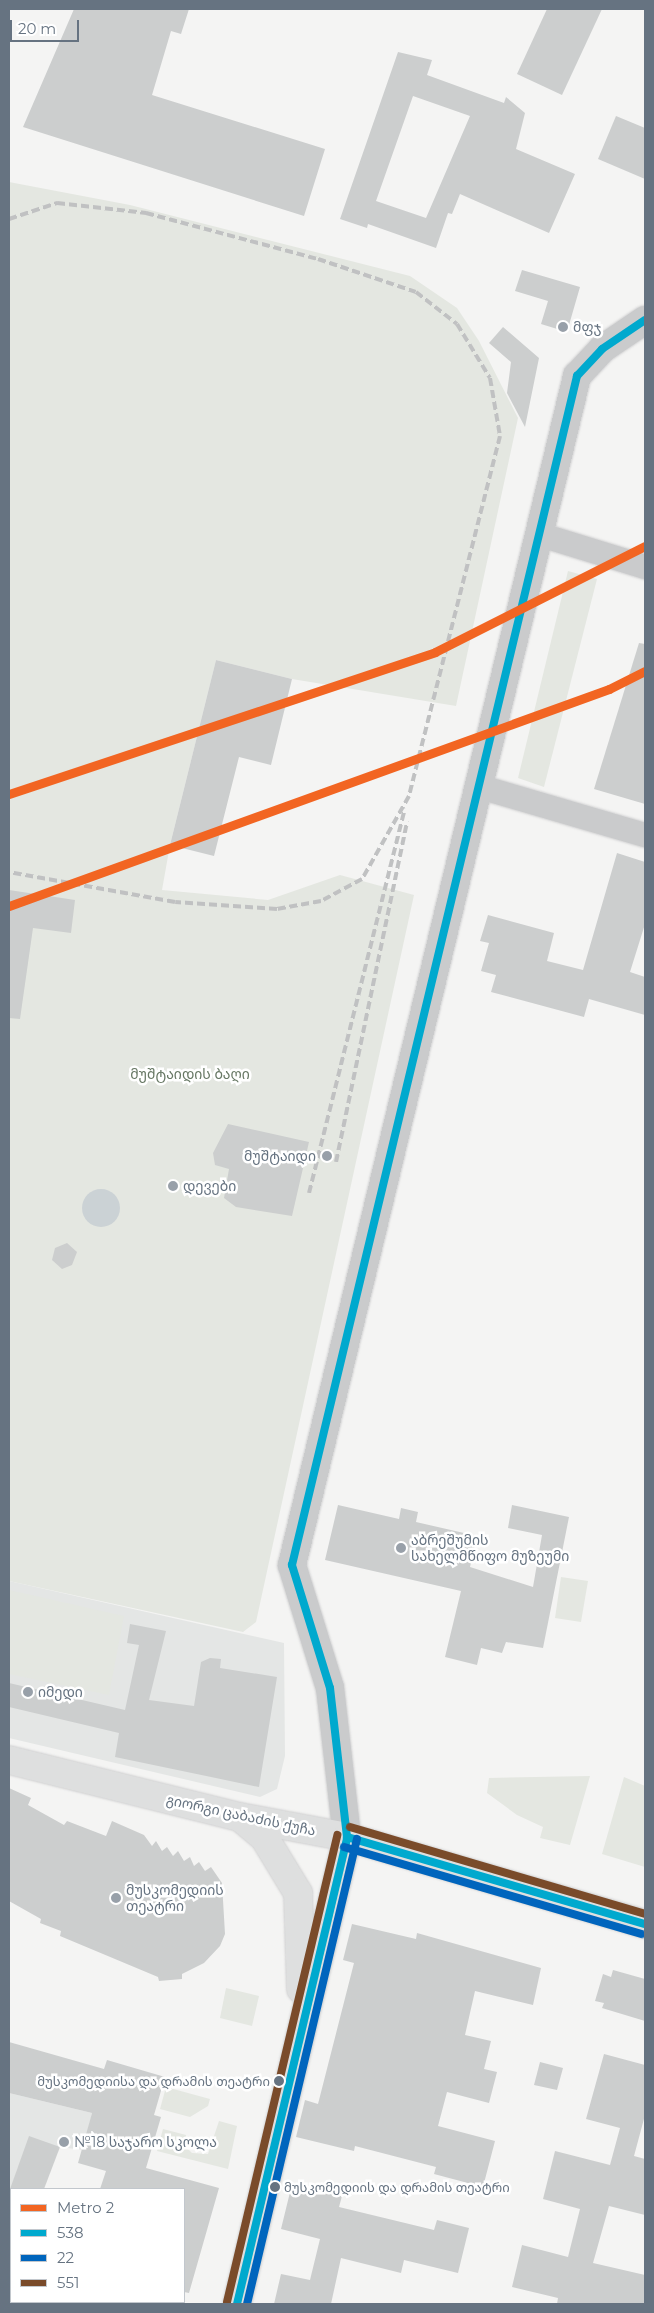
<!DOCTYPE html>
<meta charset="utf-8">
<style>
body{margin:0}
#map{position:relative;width:654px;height:2313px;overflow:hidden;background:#f4f4f3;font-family:Montserrat,"Noto Sans Georgian",sans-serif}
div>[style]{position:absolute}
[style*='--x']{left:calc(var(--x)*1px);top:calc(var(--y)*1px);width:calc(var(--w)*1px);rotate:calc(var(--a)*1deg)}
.built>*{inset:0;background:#e4e6e5}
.green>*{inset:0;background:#e4e7e1}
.water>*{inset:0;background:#cbd2d5}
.round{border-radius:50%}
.building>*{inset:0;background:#cccece}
.roads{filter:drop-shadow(0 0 1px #d0d0d1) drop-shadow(0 0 1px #d0d0d1)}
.minor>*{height:24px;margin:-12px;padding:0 12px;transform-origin:12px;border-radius:12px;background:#cacbcc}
.tertiary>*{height:28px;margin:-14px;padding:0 14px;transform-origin:14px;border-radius:14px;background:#cacbcc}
.secondary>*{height:28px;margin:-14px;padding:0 14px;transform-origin:14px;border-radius:14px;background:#dedfdf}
.rail>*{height:4px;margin-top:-2px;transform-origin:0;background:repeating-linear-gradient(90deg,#c0c1c2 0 8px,transparent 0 12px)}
.bus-1>*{height:8px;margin:-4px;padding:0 4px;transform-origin:4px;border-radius:4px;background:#00a9ce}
.bus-2>*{height:8px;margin:-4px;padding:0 4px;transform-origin:4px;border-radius:4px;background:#0065bd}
.bus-3>*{height:8px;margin:-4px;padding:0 4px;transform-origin:4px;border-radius:4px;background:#7a4b2a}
.metro-1>*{height:9px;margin:-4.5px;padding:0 4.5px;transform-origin:4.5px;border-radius:4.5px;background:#f26522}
.dots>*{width:14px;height:14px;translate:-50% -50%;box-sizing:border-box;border:2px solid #fff;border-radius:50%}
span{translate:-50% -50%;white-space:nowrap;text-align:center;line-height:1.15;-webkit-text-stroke:5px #fff;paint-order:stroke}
.bus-label{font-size:13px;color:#667381}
.right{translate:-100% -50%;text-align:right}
.left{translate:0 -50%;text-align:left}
.poi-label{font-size:14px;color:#667381}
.park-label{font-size:14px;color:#677864}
.street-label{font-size:14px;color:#667381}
.frame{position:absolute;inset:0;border:10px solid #667381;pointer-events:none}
.legend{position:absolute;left:10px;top:2188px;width:175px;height:115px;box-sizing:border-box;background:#fff;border:1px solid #c2c7cd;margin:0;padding:6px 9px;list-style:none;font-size:15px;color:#667381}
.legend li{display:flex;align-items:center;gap:10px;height:25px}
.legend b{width:25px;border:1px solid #c2c7cd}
.scale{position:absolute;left:10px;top:20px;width:69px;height:22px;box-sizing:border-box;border:2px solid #667381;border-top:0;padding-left:6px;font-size:15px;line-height:18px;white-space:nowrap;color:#667381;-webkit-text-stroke:4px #fff;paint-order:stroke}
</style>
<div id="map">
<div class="built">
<div style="clip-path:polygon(9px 1581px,284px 1643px,285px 1756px,277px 1789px,260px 1797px,9px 1738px)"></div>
<div style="clip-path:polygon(9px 2093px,92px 2113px,83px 2150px,60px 2147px,18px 2167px,9px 2194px)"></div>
</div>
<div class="green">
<div style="clip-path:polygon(9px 182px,130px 205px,410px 276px,457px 308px,479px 341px,518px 418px,456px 706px,292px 679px,216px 660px,170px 845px,162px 890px,268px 900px,340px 875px,414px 895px,256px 1622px,243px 1632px,9px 1581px)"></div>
<div style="clip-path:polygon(568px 571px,597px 579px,544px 787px,518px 778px)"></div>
<div style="clip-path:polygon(561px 1577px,588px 1581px,581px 1622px,555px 1618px)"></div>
<div style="clip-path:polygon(9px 1590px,124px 1616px,109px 1695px,9px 1674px)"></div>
<div style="clip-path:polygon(590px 1776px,570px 1845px,540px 1838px,543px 1827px,517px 1815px,487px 1793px,489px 1778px)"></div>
<div style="clip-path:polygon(624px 1777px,645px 1786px,645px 1867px,602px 1854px)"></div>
<div style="clip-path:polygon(226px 1988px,259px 1996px,252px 2026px,220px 2018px)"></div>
<div style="clip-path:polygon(166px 2087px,210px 2099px,208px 2106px,190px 2117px,160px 2109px)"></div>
<div style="clip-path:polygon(219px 2121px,237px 2126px,228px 2169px,157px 2151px,163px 2129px,186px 2135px,187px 2148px,192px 2153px,208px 2154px)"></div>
</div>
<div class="water">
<div class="round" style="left:82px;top:1189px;width:38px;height:38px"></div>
</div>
<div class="building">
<div style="clip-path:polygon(74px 9px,189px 9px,181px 34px,171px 31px,152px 95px,325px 149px,304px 216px,23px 127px)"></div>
<div style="clip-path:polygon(547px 9px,602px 9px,562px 95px,517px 74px)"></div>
<div style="clip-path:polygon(evenodd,398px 52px,432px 60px,427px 75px,504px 103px,506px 97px,525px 113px,516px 149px,575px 174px,549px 233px,460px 194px,452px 214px,448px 213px,436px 248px,368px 224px,367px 228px,340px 219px,398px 52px,413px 96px,470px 116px,426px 218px,376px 201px,413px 96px)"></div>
<div style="clip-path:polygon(616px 116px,645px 128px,645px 179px,598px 159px)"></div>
<div style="clip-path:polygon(522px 270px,580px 287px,567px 332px,541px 324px,548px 301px,515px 291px)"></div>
<div style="clip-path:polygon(503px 327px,539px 358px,525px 427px,507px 393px,511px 362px,489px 343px)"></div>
<div style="clip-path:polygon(639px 643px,645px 644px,645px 804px,594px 789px)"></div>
<div style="clip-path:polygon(216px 660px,292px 679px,271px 765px,239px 757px,214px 856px,170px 845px)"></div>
<div style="clip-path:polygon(617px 853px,645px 862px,645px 924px,630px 972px,645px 977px,645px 1015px,589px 999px,584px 1017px,491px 992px,496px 975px,481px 971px,489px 943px,480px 941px,488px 915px,554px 933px,547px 961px,583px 970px)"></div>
<div style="clip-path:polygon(9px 890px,75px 900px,71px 933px,33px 928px,20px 1019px,9px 1018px)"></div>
<div style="clip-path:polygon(228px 1124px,309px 1142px,292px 1216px,236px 1207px,224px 1198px,229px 1169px,215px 1165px,213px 1153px)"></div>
<div style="clip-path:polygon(67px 1243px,77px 1252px,72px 1265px,62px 1269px,52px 1260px,55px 1248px)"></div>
<div style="clip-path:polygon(338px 1505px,399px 1519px,401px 1508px,418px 1512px,416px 1522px,477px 1536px,470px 1567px,533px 1587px,542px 1535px,508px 1528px,512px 1505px,569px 1517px,543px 1648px,506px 1642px,502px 1653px,481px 1648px,477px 1665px,445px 1657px,461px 1591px,325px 1560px)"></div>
<div style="clip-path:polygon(130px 1624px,166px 1631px,149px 1700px,194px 1706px,201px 1662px,210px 1658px,221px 1659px,220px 1668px,277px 1677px,259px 1787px,115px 1757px,119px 1733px,9px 1707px,9px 1683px,125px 1710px,139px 1645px,127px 1643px)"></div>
<div style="clip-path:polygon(9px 1788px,31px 1798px,28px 1805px,64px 1825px,67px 1821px,106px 1836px,112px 1821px,144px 1835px,152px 1846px,156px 1841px,162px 1851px,167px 1847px,173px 1856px,178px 1851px,184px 1861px,190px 1857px,194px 1866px,199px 1862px,205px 1871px,211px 1867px,222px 1883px,225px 1934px,220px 1946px,204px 1963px,182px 1974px,182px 1979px,159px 1981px,158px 1977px,60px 1936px,61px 1931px,40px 1923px,41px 1919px,9px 1901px)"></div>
<div style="clip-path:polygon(352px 1924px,416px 1939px,417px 1933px,541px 1968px,533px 2005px,475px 1991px,465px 2035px,491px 2041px,484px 2069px,497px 2072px,489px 2103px,447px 2092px,438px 2126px,495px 2141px,483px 2187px,434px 2174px,436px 2167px,355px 2146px,354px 2151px,296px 2137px,305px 2100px,318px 2104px,354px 1963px,343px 1960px)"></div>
<div style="clip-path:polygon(613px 1970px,645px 1979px,645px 2021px,602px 2008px,604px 2003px,595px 2001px,603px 1974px,611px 1977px)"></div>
<div style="clip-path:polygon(9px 2042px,104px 2069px,107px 2060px,165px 2077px,154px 2115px,161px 2117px,146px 2168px,219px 2188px,189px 2293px,184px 2292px,184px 2189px,100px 2189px,106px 2171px,78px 2163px,92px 2113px,9px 2093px)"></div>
<div style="clip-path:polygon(604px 2054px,645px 2065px,645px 2115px,634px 2156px,645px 2159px,645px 2215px,609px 2206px,593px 2263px,645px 2275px,645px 2304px,557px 2304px,558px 2298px,512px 2287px,522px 2245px,568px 2257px,580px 2209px,543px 2199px,555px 2151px,610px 2165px,620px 2128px,586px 2119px)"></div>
<div style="clip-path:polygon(540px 2062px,563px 2068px,557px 2090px,534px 2085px)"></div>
<div style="clip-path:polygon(29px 2136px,60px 2147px,44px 2189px,10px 2189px)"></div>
<div style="clip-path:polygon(292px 2184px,342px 2196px,339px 2207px,434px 2230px,437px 2220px,469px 2228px,458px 2273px,404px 2260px,401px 2273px,341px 2258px,331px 2304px,274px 2304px,281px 2274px,310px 2280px,320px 2239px,281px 2229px)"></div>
</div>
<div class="roads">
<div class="minor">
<div style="--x:538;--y:534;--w:112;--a:17.1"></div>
<div style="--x:477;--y:786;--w:175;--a:16.3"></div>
</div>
<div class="tertiary">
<div style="--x:347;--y:1837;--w:150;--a:-96.5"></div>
<div style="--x:330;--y:1688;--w:129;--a:-107.2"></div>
<div style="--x:292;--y:1565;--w:1223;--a:-76.52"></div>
<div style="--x:577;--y:376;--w:37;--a:-47"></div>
<div style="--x:602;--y:349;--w:52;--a:-34"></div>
</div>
<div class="secondary">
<div style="--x:9;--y:1760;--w:238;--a:13.9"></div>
<div style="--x:240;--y:1817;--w:109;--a:10.6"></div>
<div style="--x:347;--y:1837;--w:310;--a:16.3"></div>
<div style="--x:241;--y:1818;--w:30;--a:40"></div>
<div style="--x:264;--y:1837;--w:66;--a:58.7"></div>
<div style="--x:298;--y:1893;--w:96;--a:88.2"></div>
<div style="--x:237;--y:2304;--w:480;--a:-76.7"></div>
</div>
</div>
<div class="rail">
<div style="--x:9;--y:219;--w:51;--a:-18.4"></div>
<div style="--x:57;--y:203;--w:90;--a:6.4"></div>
<div style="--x:146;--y:213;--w:178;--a:15"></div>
<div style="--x:318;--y:259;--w:103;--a:18.6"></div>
<div style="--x:416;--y:292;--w:52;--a:38"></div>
<div style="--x:457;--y:324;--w:63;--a:58.6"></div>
<div style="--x:490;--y:378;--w:59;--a:80.2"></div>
<div style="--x:500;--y:436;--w:371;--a:104.2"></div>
<div style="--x:409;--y:796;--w:95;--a:119.5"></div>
<div style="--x:362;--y:879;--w:47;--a:151.8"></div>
<div style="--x:321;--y:901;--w:45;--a:169.7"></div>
<div style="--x:277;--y:909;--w:102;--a:-176.1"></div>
<div style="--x:175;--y:902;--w:169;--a:-169.8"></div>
<div style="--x:336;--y:1162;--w:348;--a:-78.2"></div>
<div style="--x:309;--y:1193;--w:396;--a:-76"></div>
</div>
<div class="bus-1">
<div style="--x:347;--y:1837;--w:310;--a:16.3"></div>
<div style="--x:237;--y:2304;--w:480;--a:-76.7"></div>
<div style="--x:347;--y:1837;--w:150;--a:-96.5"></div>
<div style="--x:330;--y:1688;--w:129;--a:-107.2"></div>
<div style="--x:292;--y:1565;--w:1223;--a:-76.52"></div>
<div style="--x:577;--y:376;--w:37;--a:-47"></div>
<div style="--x:602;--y:349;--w:52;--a:-34"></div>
</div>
<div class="bus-2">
<div style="--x:344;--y:1847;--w:310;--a:16.3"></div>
<div style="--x:247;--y:2304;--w:478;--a:-76.7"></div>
</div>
<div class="bus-3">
<div style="--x:350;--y:1827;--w:308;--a:16.4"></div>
<div style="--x:227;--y:2302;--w:480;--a:-76.7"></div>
</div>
<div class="metro-1">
<div style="--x:9;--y:794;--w:449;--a:-18.4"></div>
<div style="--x:435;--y:652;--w:235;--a:-26.8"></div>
<div style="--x:9;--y:906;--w:638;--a:-19.88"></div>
<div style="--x:609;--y:689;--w:40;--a:-26.6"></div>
</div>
<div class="dots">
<div style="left:563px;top:327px;background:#98a0a9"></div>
<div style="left:327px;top:1156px;background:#98a0a9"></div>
<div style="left:173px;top:1186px;background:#98a0a9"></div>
<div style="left:401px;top:1548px;background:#98a0a9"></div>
<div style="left:28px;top:1692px;background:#98a0a9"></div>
<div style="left:116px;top:1898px;background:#98a0a9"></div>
<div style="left:279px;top:2081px;background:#667381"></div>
<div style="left:64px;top:2142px;background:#98a0a9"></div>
<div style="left:275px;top:2187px;background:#667381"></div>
</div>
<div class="bus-label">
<span class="right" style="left:270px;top:2081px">მუსკომედიისა და დრამის თეატრი</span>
<span class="left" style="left:284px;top:2187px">მუსკომედიის და დრამის თეატრი</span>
</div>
<div class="poi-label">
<span class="left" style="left:573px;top:327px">მფჯ</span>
<span class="right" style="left:316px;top:1156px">მუშტაიდი</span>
<span class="left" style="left:183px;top:1186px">დევები</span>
<span class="left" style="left:411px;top:1548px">აბრეშუმის<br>სახელმწიფო მუზეუმი</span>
<span class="left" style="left:38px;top:1692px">იმედი</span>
<span class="left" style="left:126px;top:1898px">მუსკომედიის<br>თეატრი</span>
<span class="left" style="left:74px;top:2142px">№18 საჯარო სკოლა</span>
</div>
<div class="park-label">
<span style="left:190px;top:1074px">მუშტაიდის ბაღი</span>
</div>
<div class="street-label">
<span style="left:241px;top:1815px;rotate:12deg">გიორგი ცაბაძის ქუჩა</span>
</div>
<div class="frame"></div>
<ul class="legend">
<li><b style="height:6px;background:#f26522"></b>Metro 2</li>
<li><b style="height:6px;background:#00a9ce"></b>538</li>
<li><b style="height:6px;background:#0065bd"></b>22</li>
<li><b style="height:6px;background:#7a4b2a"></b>551</li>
</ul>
<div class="scale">20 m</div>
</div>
